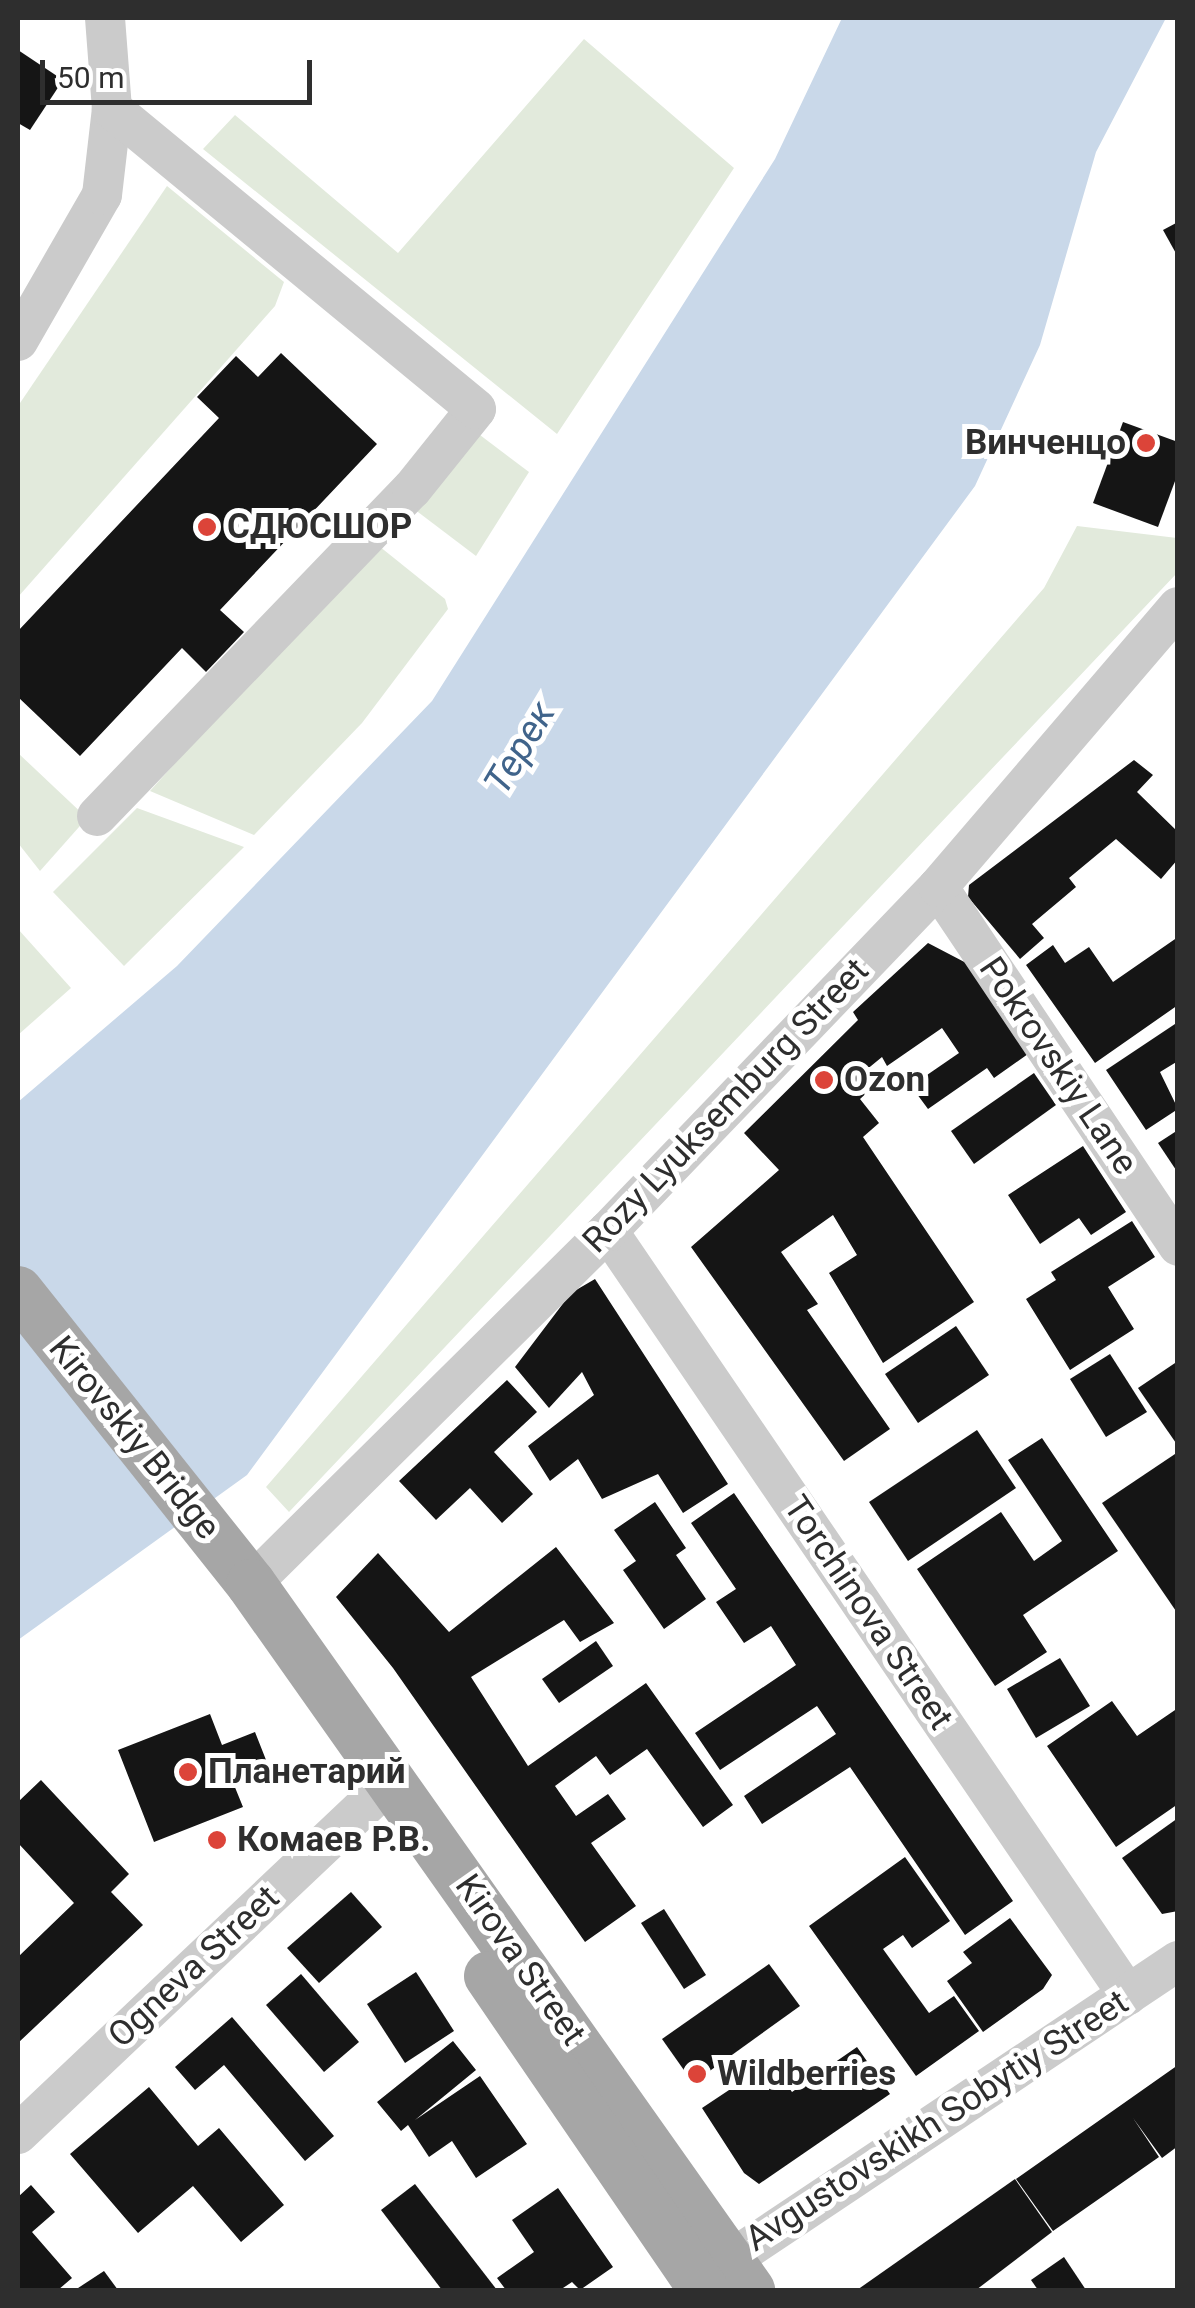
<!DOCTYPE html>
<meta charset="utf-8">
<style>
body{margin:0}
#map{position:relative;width:1195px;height:2308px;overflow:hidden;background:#fff;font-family:Roboto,sans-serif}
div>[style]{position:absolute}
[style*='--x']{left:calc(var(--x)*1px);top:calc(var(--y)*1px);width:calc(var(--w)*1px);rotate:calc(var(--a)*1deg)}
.green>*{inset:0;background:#e2eadc}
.water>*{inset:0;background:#c9d8e9}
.building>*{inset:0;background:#151515}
.minor>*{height:40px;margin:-20px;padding:0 20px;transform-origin:20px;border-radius:20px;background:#cbcbcb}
.major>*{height:50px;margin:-25px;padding:0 25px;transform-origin:25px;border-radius:25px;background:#a6a6a6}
.dots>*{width:28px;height:28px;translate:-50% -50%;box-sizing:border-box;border:5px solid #fff;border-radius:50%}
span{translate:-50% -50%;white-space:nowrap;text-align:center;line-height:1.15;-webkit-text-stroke:10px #fff;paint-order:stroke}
.poi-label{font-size:35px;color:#2e2e2e;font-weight:700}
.right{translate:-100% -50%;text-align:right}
.left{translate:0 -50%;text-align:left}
.street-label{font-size:35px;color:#2e2e2e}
.water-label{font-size:38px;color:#40648b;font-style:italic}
.frame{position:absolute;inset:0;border:20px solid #2e2e2e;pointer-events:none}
.scale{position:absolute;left:40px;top:60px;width:272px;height:45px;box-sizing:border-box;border:5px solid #2e2e2e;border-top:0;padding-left:12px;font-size:30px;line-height:35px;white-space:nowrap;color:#2e2e2e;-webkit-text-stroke:8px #fff;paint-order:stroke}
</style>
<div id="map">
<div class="green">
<div style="clip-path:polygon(584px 39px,734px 168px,557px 434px,203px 149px,235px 115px,398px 253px)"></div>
<div style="clip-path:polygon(167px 186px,284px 282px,275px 306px,18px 597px,18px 406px)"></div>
<div style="clip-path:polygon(476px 432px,529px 472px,476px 556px,414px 509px)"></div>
<div style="clip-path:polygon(1077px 526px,1177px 538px,1177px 573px,289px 1512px,266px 1487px,1044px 588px)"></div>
<div style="clip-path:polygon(374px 542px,445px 599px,448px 609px,362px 723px,254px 835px,150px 791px)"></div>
<div style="clip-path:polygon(18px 753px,87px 818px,40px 871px,18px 843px)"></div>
<div style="clip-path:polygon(137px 808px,244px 847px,124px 966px,53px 892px)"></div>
<div style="clip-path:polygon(18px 929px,71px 988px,18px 1035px)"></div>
</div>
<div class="water">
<div style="clip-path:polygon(842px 18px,1166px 18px,1096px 152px,1040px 345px,975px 486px,247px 1475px,18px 1640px,18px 1102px,177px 966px,432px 701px,775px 159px)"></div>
</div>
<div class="building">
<div style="clip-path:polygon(18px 50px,63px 80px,30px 130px,18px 123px)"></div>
<div style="clip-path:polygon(1178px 222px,1178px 257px,1163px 230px)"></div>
<div style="clip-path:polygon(281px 353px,377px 444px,220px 610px,244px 632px,206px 672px,182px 648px,80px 756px,18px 697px,18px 631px,219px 418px,197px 397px,236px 356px,258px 377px)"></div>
<div style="clip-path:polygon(1123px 422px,1178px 442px,1178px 473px,1158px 527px,1093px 503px)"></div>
<div style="clip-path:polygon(1134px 760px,1153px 775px,1137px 792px,1178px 832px,1178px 859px,1161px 879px,1116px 839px,1069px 878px,1076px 887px,1032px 924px,1044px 938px,1020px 959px,968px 897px,969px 885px)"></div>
<div style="clip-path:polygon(1178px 937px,1178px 1005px,1095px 1063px,1026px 965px,1053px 945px,1065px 963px,1089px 947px,1113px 982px)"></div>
<div style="clip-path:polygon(928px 943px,972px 966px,1028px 1054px,994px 1078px,987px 1068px,928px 1109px,911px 1086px,959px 1053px,942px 1028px,887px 1066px,882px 1057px,860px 1075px,871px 1089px,860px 1099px,879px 1123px,863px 1137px,974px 1302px,883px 1363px,829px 1273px,857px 1255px,833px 1215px,781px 1252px,818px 1304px,807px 1310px,890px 1429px,844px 1461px,691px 1247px,779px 1170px,744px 1133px,858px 1020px,853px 1012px)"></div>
<div style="clip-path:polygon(1178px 1022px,1178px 1061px,1160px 1072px,1178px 1109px,1146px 1130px,1106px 1070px)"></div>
<div style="clip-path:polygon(1034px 1073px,1056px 1105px,974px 1164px,951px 1131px)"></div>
<div style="clip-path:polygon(1178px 1130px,1178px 1173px,1158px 1143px)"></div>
<div style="clip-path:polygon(1083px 1146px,1126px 1212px,1091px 1235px,1079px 1218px,1040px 1244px,1008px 1195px)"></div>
<div style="clip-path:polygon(1132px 1221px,1155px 1257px,1108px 1287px,1134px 1329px,1070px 1370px,1026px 1299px,1056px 1280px,1051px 1272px)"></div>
<div style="clip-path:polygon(595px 1279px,728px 1484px,683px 1513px,658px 1474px,602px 1499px,578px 1459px,550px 1481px,528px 1446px,594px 1395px,582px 1372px,549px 1408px,515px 1367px,571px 1293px)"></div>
<div style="clip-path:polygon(956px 1326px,989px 1375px,918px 1423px,885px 1374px)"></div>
<div style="clip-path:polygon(1110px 1354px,1147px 1412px,1106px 1437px,1070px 1379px)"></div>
<div style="clip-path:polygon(1178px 1361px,1178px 1446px,1138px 1388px)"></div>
<div style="clip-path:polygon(507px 1380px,537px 1412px,494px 1452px,533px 1494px,502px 1523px,470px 1488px,436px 1520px,399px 1481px)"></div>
<div style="clip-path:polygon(977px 1430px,1016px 1488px,908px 1561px,869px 1502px)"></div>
<div style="clip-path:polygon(1042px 1438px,1118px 1551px,1023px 1615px,1047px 1652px,995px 1686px,917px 1569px,1001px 1512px,1034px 1561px,1062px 1541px,1008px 1460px)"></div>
<div style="clip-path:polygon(1178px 1452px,1178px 1614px,1102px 1503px)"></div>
<div style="clip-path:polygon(734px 1493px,1013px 1901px,965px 1935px,850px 1767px,762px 1824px,744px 1796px,836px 1734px,817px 1706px,720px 1770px,695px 1733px,796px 1665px,771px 1626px,744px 1643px,716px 1602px,736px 1589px,691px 1523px)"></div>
<div style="clip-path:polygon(655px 1502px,686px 1548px,676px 1555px,706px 1599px,664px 1629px,623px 1570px,636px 1561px,614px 1530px)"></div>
<div style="clip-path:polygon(556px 1547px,614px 1623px,580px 1642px,564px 1620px,471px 1677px,528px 1766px,646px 1683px,733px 1805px,703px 1827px,647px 1749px,610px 1775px,596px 1756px,555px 1786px,576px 1816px,608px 1794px,626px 1819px,591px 1843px,636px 1906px,585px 1942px,393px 1668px,336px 1597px,378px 1553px,449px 1632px)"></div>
<div style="clip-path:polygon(596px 1641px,613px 1666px,559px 1703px,542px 1679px)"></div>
<div style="clip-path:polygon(1060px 1658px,1090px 1706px,1036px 1738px,1007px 1689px)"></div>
<div style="clip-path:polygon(1112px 1701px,1137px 1736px,1178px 1708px,1178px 1804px,1116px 1847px,1047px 1746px)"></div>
<div style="clip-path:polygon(210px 1714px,222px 1745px,255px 1732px,268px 1765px,232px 1780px,243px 1807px,154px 1842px,118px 1750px)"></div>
<div style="clip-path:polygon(41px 1780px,129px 1874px,111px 1892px,143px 1925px,18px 2043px,18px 1957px,74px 1903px,18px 1843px,18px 1802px)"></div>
<div style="clip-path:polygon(1178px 1818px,1178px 1911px,1162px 1914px,1122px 1858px)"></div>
<div style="clip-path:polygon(905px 1857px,950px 1921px,912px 1948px,903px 1935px,883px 1949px,929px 2013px,954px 1996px,979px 2031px,916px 2076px,809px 1926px)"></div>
<div style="clip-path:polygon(351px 1892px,382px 1927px,319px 1983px,287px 1948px)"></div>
<div style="clip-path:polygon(664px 1909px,706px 1975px,684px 1989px,641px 1923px)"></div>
<div style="clip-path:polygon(1010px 1918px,1052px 1975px,1043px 1989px,983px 2032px,947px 1981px,972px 1963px,963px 1952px)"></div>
<div style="clip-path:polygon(769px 1964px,800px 2006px,693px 2083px,662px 2039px)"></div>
<div style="clip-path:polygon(416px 1972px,454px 2031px,405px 2063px,367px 2004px)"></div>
<div style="clip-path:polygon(301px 1974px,359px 2042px,324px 2072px,266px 2005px)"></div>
<div style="clip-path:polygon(232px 2017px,334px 2136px,305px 2161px,224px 2065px,195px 2090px,175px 2067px)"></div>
<div style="clip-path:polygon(453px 2041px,476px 2070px,415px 2120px,480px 2076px,527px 2144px,476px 2178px,452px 2141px,429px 2157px,408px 2125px,401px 2131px,377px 2102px)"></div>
<div style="clip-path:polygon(857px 2047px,890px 2094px,759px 2184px,744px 2173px,702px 2108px,771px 2062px,792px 2092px)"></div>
<div style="clip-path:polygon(1178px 2065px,1178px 2146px,1162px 2158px,1133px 2118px,1159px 2157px,1053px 2231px,1016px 2179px)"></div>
<div style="clip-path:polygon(149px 2087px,198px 2146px,219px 2128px,284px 2205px,241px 2242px,193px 2186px,138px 2233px,70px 2154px)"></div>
<div style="clip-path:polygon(1015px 2179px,1052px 2232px,976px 2290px,857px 2290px)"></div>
<div style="clip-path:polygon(415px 2184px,497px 2290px,442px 2290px,381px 2210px)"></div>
<div style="clip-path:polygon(31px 2185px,55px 2212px,32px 2232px,72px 2278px,58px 2290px,18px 2290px,18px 2197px)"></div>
<div style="clip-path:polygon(558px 2188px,613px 2267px,580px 2290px,572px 2282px,560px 2290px,506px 2290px,497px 2278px,534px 2252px,512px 2220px)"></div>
<div style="clip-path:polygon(1064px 2257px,1086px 2290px,1038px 2290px,1031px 2280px)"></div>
<div style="clip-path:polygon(104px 2271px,118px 2290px,75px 2290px)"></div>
</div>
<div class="minor">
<div style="--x:18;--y:341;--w:168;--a:-60.1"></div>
<div style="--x:102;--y:195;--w:87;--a:-83.4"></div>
<div style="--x:112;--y:109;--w:91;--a:-94.4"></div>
<div style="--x:97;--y:816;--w:454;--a:-46.1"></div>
<div style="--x:412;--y:489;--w:102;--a:-51.3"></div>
<div style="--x:476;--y:409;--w:472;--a:-140.5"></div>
<div style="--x:938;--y:887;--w:432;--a:56.2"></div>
<div style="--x:608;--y:1231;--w:924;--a:55.76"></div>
<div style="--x:251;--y:1584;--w:502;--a:-44.68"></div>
<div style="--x:608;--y:1231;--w:477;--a:-46.2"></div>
<div style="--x:938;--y:887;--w:369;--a:-49.4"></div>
<div style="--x:18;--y:2134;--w:486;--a:-43.4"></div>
<div style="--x:705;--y:2277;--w:569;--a:-33.75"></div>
</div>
<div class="major">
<div style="--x:18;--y:1291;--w:374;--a:51.5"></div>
<div style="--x:251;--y:1584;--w:865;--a:54.75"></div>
<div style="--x:489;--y:1976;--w:381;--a:55.6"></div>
</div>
<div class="dots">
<div style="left:1146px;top:443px;background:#dc4439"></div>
<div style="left:207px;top:527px;background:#dc4439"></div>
<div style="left:824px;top:1080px;background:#dc4439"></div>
<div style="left:188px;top:1772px;background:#dc4439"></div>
<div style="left:217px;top:1840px;background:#dc4439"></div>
<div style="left:697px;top:2074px;background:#dc4439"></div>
</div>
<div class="poi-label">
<span class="right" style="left:1126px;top:443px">Винченцо</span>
<span class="left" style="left:227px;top:527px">СДЮСШОР</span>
<span class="left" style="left:844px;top:1080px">Ozon</span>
<span class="left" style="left:208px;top:1772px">Планетарий</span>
<span class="left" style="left:237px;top:1840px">Комаев Р.В.</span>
<span class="left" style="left:717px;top:2074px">Wildberries</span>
</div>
<div class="street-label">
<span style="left:1058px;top:1066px;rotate:56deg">Pokrovskiy Lane</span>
<span style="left:726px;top:1106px;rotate:-46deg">Rozy Lyuksemburg Street</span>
<span style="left:134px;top:1438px;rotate:51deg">Kirovskiy Bridge</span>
<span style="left:868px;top:1613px;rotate:56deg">Torchinova Street</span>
<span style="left:520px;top:1960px;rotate:55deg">Kirova Street</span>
<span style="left:194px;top:1967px;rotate:-43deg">Ogneva Street</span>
<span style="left:937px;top:2121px;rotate:-33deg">Avgustovskikh Sobytiy Street</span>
</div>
<div class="water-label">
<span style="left:520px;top:748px;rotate:-59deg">Терек</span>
</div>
<div class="frame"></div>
<div class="scale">50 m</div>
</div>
